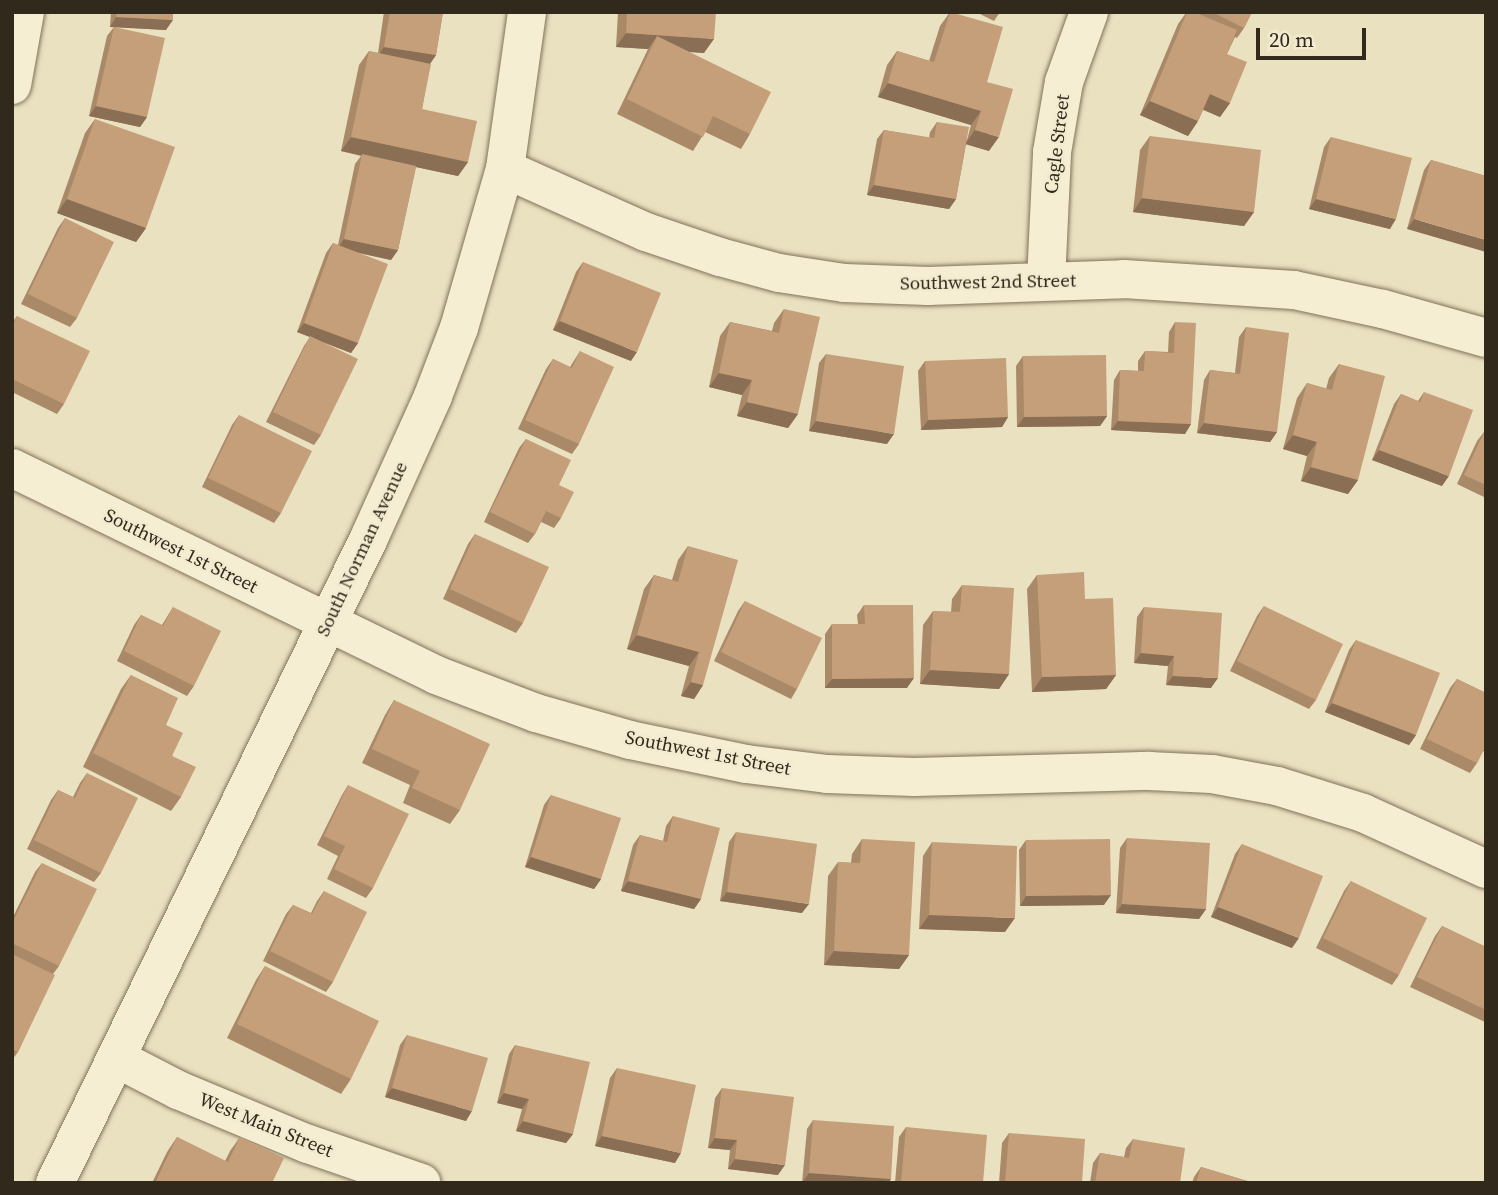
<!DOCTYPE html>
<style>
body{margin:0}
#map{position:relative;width:1498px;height:1195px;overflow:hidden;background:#eae1c0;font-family:"Source Serif 4",serif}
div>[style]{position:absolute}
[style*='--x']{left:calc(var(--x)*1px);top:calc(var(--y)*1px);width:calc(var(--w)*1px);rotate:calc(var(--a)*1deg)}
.roads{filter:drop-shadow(0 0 2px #81725a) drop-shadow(0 0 2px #81725a)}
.minor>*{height:38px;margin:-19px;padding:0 19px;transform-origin:19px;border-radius:19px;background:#f6eed3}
.wall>*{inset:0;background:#a98968}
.shaded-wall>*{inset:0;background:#8a6f55}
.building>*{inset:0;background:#c59f79}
span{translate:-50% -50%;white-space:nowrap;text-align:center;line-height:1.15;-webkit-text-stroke:5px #f2ebcf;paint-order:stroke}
.street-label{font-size:19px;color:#32291d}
.frame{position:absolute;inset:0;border:14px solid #32291d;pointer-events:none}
.scale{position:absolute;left:1256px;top:28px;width:110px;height:32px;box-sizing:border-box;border:4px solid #32291d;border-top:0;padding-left:9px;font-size:21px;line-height:24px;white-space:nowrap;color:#32291d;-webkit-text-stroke:5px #f2ebcf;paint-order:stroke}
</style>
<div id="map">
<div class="roads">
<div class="minor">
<div style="--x:12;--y:85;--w:74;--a:-79.9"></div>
<div style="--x:505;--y:169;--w:154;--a:24.1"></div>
<div style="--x:646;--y:232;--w:78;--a:18.7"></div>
<div style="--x:720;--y:257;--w:61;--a:15.2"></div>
<div style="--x:779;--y:273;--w:66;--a:8.7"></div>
<div style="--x:844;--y:283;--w:84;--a:2"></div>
<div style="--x:928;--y:286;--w:196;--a:-2"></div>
<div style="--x:1124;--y:279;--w:170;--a:3.7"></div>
<div style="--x:1294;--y:290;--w:91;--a:12.1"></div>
<div style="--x:1383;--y:309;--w:107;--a:15.7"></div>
<div style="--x:1046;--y:281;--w:129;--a:-87.3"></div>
<div style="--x:1052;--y:152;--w:71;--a:-80.3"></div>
<div style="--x:1064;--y:82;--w:74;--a:-70.3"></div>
<div style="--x:12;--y:468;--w:472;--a:26"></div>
<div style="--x:436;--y:675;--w:107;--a:20.8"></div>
<div style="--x:536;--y:713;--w:98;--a:16"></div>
<div style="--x:630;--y:740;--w:118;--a:11.7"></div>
<div style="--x:746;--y:764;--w:82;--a:7"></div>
<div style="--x:827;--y:774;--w:87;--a:2"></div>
<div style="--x:914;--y:777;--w:235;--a:-1.5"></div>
<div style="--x:1149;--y:771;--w:63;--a:2.7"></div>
<div style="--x:1212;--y:774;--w:66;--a:10.5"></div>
<div style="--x:1277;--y:786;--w:90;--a:17.4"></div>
<div style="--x:1363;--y:813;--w:135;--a:24.5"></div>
<div style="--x:116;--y:1058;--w:70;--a:27.3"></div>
<div style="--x:178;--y:1090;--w:141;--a:22.6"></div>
<div style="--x:308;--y:1144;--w:120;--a:19"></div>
<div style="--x:55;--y:1183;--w:717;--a:-64.04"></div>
<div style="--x:369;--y:538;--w:156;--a:-65.7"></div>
<div style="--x:433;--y:396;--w:73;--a:-69.1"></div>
<div style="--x:459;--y:328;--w:166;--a:-73.9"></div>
<div style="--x:505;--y:169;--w:159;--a:-82"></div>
</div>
</div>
<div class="wall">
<div style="clip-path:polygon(111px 12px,173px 12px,166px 30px,116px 27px,147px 117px,140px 127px,89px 116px,107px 36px,114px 27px,110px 27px)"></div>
<div style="clip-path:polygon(384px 12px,443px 12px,436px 55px,430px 64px,422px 109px,468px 162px,458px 176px,416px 167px,398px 250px,391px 260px,358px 253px,358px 343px,351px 353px,322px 342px,321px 435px,314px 445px,266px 422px,304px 346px,310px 337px,297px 332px,326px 253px,333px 243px,338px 245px,355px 164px,361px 156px,341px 151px,359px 65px,369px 51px,378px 53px)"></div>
<div style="clip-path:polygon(618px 12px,716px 12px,704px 53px,689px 52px,750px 134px,741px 149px,705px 132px,693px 151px,617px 114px,648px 49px,616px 47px)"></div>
<div style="clip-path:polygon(950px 12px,987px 82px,989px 151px,966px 144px,956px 199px,949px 209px,867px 195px,877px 139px,884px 130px,929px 138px,930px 132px,937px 122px,967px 140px,971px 125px,878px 97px,887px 65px,897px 51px,929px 61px,940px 26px)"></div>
<div style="clip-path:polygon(976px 12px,1000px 12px,994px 21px)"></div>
<div style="clip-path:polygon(1185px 12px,1252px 12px,1244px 28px,1237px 38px,1235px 37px,1227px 54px,1230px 103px,1220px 117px,1203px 110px,1198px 121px,1188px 136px,1140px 115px,1178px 24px,1186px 13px)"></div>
<div style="clip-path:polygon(95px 119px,146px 228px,136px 242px,57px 213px,85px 133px)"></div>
<div style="clip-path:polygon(1150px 136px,1254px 212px,1244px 226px,1133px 212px,1140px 150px)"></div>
<div style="clip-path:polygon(1331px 137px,1390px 229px,1309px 209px,1324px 147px)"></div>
<div style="clip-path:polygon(1431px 160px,1486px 176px,1407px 229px,1424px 170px)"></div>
<div style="clip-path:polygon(65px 218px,77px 318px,70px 327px,21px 304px,58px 228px)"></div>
<div style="clip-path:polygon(583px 262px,631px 361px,553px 330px,576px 272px)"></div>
<div style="clip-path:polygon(784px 309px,798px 414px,788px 428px,737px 416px,742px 395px,709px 387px,720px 336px,730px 322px,772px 331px,774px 323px)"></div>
<div style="clip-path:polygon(17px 316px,64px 404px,57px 414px,12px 392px,12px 323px)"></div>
<div style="clip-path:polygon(1175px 322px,1191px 424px,1185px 434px,1111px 430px,1114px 380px,1120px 370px,1138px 371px,1138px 361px,1145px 351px,1168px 352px,1169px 332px)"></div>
<div style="clip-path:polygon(1246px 327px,1277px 432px,1270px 442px,1197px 433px,1204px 380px,1210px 370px,1235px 373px,1239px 337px)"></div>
<div style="clip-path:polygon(580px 351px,579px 444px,572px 454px,518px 429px,546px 369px,553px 359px,570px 367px)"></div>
<div style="clip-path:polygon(826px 354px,887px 444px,809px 431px,819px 363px)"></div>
<div style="clip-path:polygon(1023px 356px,1107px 416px,1100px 426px,1017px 427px,1016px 366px)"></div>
<div style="clip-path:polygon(925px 361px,1008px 417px,1002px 427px,921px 430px,918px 371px)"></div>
<div style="clip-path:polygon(1339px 364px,1358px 480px,1348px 494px,1301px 481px,1307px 456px,1283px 449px,1297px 398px,1307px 383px,1326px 389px,1329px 378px)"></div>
<div style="clip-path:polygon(1424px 392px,1442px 486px,1372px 460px,1394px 404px,1401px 394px,1418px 401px)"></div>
<div style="clip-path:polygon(239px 415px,281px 513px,274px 523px,202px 487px,232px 425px)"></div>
<div style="clip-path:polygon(1484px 432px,1486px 433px,1486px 498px,1457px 484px,1477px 441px)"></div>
<div style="clip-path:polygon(526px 439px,559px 485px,561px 518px,554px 528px,541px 522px,535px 534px,528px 543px,484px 522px,519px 448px)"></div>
<div style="clip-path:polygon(475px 534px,523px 623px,516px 633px,443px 599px,468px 544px)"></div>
<div style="clip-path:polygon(688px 546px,703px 685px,694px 699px,681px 696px,689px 666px,627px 649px,644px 589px,654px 575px,672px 580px,678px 560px)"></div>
<div style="clip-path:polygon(1037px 575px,1085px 599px,1116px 675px,1106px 689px,1032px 692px,1027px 589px)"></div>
<div style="clip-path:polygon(962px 585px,1009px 674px,999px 689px,920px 684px,923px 625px,933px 611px,951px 612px,952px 599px)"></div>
<div style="clip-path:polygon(745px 601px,797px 689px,791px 699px,714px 661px,738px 611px)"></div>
<div style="clip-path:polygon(864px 605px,907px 688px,825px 688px,825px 634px,832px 624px,858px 624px,857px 615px)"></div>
<div style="clip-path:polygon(1264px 606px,1316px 700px,1309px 709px,1230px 671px,1257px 616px)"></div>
<div style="clip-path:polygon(173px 607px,194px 686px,187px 696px,117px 661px,134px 625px,141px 615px,162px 625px)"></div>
<div style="clip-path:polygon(1144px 607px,1211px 688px,1166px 685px,1168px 666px,1134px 663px,1137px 617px)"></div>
<div style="clip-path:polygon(1356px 640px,1416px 735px,1409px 745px,1325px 712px,1349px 650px)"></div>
<div style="clip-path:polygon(131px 675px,166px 725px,181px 797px,171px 811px,83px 767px,121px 689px)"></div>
<div style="clip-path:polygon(1457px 679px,1486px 693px,1486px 752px,1483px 751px,1477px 763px,1470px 773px,1420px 749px,1450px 688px)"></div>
<div style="clip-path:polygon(394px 700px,460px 810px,450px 824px,403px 803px,410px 785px,362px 763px,385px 715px)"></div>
<div style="clip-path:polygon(87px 773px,101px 873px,94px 882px,27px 849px,51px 800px,58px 790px,73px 797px,80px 783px)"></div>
<div style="clip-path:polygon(348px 785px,373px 888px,366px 898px,327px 879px,338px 856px,317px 845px,342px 795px)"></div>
<div style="clip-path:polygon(551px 795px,601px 879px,594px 889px,525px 867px,544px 805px)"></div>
<div style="clip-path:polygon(673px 816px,701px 899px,694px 909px,621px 891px,633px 845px,640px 835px,663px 841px,666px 826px)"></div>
<div style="clip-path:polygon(736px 832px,802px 913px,720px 901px,729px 842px)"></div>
<div style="clip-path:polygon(1127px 838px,1206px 909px,1199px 919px,1116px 913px,1120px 848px)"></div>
<div style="clip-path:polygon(862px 839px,909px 955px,899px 969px,824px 965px,828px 876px,838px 862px,851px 863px,852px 854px)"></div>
<div style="clip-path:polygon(1026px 840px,1104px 905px,1020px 906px,1019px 850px)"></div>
<div style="clip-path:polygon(932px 842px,1005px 932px,919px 929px,923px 856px)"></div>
<div style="clip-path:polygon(1242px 844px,1292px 948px,1211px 917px,1235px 854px)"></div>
<div style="clip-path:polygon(42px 863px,59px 966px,53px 974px,18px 1052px,12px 1060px,12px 919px,35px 872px)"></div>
<div style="clip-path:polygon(1351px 881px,1399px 975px,1392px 985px,1316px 948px,1344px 891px)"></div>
<div style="clip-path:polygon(324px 891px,333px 982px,326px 992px,263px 961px,286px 914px,293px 905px,311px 913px,317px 901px)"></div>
<div style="clip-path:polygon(1442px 926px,1486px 947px,1485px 1022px,1410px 987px,1435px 936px)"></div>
<div style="clip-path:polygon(265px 966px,351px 1079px,341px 1094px,227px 1038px,256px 980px)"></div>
<div style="clip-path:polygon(407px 1035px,466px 1121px,385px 1097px,400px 1045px)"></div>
<div style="clip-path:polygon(515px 1045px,573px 1134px,566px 1143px,516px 1131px,522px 1109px,497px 1103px,509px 1054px)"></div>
<div style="clip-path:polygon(617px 1068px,675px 1163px,595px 1146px,610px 1078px)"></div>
<div style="clip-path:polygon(722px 1088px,778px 1175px,728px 1169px,730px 1150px,708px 1148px,715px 1098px)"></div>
<div style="clip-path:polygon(813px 1120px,891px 1179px,888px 1183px,802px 1183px,807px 1129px)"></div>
<div style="clip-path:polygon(906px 1127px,983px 1183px,895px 1183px,899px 1137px)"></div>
<div style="clip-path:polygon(1009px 1133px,1082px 1183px,999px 1183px,1002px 1143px)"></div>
<div style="clip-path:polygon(177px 1137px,225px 1161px,230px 1151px,240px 1137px,272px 1183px,152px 1183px,167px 1152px)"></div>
<div style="clip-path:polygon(1133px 1139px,1180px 1183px,1090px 1183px,1093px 1163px,1100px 1153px,1124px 1157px,1126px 1148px)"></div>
<div style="clip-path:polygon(1201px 1167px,1254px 1183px,1192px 1183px,1194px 1177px)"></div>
</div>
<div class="shaded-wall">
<div style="clip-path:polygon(116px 17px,173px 20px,166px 30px,110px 27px)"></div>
<div style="clip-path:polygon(626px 33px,714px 39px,704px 53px,651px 49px,657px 36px,648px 49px,616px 47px)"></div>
<div style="clip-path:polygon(384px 47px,436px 55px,429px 65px,377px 57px)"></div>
<div style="clip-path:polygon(888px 83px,981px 111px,971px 125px,878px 97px)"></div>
<div style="clip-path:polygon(1210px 94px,1230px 103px,1220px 117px,1200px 108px)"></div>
<div style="clip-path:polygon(1150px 101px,1198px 121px,1188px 136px,1140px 115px)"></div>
<div style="clip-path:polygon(96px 106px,147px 117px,140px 127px,89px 116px)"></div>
<div style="clip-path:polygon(975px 130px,999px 137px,989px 151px,965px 144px)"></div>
<div style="clip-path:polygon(351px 137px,468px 162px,458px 176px,341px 151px)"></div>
<div style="clip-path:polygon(874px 185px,956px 199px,949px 209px,867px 195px)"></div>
<div style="clip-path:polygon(1142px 198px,1254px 212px,1244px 226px,1133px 212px)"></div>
<div style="clip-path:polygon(67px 199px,146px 228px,136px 242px,57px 213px)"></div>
<div style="clip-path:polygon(1316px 199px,1396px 219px,1390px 229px,1309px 209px)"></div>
<div style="clip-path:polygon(1414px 219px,1486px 240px,1486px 252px,1407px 229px)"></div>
<div style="clip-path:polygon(344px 239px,398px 250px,391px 260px,338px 248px)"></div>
<div style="clip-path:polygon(560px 321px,637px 352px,631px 361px,553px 330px)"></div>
<div style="clip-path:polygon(304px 323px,358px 343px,351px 353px,297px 332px)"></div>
<div style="clip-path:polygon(719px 373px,752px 380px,742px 395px,709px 387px)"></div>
<div style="clip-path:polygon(747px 402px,798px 414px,788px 428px,737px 416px)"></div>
<div style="clip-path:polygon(1107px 416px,1100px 426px,1017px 427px,1024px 417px)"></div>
<div style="clip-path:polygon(1008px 417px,1002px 427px,921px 430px,928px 420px)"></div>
<div style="clip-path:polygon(816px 421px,894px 434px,887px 444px,809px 431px)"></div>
<div style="clip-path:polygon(1118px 421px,1191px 424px,1185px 434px,1111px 430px)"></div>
<div style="clip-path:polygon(1204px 423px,1277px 432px,1270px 442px,1197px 433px)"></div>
<div style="clip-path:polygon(1293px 435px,1317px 442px,1307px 456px,1283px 449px)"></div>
<div style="clip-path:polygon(1379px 450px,1449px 476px,1442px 486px,1372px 460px)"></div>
<div style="clip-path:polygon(1311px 467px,1358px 480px,1348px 494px,1301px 481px)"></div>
<div style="clip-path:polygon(637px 635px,699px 652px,689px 666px,627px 649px)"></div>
<div style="clip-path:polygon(1141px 653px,1174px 656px,1168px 666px,1134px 663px)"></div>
<div style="clip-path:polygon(930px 670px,1009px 674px,999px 689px,920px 684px)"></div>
<div style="clip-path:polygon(1116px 675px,1106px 689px,1032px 692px,1042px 677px)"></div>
<div style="clip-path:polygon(1173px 676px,1218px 678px,1211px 688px,1166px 685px)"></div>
<div style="clip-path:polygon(914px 678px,907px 688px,825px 688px,832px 679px)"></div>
<div style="clip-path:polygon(691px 682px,703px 685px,694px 699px,681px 696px)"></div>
<div style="clip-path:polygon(1332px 703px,1416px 735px,1409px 745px,1325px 712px)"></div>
<div style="clip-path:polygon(531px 857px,601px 879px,594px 889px,525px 867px)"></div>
<div style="clip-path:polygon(628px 881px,701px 899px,694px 909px,621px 891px)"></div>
<div style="clip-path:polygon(727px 892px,809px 904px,802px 913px,720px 901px)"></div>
<div style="clip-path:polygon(1111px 895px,1104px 905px,1020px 906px,1026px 896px)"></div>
<div style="clip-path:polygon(1122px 904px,1206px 909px,1199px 919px,1116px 913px)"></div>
<div style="clip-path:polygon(1218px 907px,1299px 938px,1292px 948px,1211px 917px)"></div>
<div style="clip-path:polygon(929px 915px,1015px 918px,1005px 932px,919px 929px)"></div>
<div style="clip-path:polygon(834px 951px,909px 955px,899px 969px,824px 965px)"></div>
<div style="clip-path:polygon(392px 1088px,472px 1111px,466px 1121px,385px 1097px)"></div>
<div style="clip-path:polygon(504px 1093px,529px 1099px,522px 1109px,497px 1103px)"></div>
<div style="clip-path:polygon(523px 1121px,573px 1134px,566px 1143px,516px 1131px)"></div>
<div style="clip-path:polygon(602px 1136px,681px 1153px,675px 1163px,595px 1146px)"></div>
<div style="clip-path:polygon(715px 1138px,737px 1140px,730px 1150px,708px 1148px)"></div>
<div style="clip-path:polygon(735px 1159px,785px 1165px,778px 1175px,728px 1169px)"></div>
<div style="clip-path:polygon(809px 1173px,891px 1179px,888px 1183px,802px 1183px)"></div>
</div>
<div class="building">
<div style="clip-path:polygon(117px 12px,173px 12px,173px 20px,116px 17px)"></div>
<div style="clip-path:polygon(390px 12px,443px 12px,436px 55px,384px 47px)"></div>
<div style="clip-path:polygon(627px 12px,716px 12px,714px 39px,626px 33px)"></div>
<div style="clip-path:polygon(950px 12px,1003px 27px,987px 82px,1013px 89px,999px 137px,975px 130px,981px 111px,888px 83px,897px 51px,934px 62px)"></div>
<div style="clip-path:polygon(1187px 12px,1194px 12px,1237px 30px,1227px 54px,1247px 62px,1230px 103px,1210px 94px,1198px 121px,1150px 101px)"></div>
<div style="clip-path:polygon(1212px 12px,1252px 12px,1244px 28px)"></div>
<div style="clip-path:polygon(114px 27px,165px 38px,147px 117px,96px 106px)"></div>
<div style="clip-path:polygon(657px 36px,771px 92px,750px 134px,713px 116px,703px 137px,627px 99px)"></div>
<div style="clip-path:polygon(369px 51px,431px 64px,422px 109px,477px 121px,468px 162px,351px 137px)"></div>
<div style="clip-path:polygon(95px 119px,175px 147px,146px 228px,67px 199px)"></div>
<div style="clip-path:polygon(937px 122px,969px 127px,956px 199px,874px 185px,884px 130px,934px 138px)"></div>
<div style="clip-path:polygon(1150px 136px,1261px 150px,1254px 212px,1142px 198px)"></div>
<div style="clip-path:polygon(1331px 137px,1412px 158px,1396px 219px,1316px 199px)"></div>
<div style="clip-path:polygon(362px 154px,416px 166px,398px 250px,344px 239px)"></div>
<div style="clip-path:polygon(1431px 160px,1486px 176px,1486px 240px,1414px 219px)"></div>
<div style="clip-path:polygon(65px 218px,114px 242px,77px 318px,28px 294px)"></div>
<div style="clip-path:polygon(333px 243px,388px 264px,358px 343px,304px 323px)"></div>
<div style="clip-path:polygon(583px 262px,661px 293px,637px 352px,560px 321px)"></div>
<div style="clip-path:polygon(784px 309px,820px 317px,798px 414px,747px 402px,752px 380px,719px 373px,730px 322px,779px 333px)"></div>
<div style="clip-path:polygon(17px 316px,90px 351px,64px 404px,12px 379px,12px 326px)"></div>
<div style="clip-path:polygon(1175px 322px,1196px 323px,1191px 424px,1118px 421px,1120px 370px,1144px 371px,1145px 351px,1174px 353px)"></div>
<div style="clip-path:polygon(1246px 327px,1289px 333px,1277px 432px,1204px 423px,1210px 370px,1240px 374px)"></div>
<div style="clip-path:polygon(310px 336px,358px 359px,321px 435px,273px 412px)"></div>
<div style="clip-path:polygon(580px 351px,614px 367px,579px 444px,525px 420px,553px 359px,572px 368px)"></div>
<div style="clip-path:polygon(826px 354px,904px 366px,894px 434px,816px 421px)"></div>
<div style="clip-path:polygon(1106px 355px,1107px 416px,1024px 417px,1023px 356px)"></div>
<div style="clip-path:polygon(1006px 358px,1008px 417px,928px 420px,925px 361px)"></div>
<div style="clip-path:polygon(1339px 364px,1385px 376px,1358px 480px,1311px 467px,1317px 442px,1293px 435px,1307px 383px,1332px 390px)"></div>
<div style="clip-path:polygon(1424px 392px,1473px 410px,1449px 476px,1379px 450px,1401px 394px,1420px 402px)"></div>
<div style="clip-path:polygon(239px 415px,312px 451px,281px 513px,208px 478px)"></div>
<div style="clip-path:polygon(1484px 432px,1486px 433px,1486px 485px,1464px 475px)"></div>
<div style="clip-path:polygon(526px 439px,571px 460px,559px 485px,574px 492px,561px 518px,546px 511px,535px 534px,490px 512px)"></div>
<div style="clip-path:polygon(475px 534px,549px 567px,523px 623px,450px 589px)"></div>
<div style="clip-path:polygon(688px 546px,738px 560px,703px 685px,691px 682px,699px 652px,637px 635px,654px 575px,678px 582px)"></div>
<div style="clip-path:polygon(1084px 572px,1085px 599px,1113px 598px,1116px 675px,1042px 677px,1037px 575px)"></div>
<div style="clip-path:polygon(962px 585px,1014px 588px,1009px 674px,930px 670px,933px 611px,960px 612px)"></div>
<div style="clip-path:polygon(745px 601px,822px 638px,797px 689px,721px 652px)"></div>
<div style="clip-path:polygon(864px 605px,913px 605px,914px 678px,832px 679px,832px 624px,865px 624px)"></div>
<div style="clip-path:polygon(1264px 606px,1343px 644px,1316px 700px,1237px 661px)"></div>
<div style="clip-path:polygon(173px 607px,221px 631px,194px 686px,124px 651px,141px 615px,163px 626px)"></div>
<div style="clip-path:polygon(1144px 607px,1222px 613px,1218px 678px,1173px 676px,1174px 656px,1141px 653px)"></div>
<div style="clip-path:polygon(1356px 640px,1440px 673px,1416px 735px,1332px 703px)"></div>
<div style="clip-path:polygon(131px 675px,178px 698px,166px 725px,183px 733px,172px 756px,196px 767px,181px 797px,93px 753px)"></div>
<div style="clip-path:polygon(1457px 679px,1486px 693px,1486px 745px,1477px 763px,1427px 739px)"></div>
<div style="clip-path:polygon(394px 700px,490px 744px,460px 810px,412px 788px,420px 771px,372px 749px)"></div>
<div style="clip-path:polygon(87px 773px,138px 798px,101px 873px,34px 840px,58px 790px,75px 798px)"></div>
<div style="clip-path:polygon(348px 785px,409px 814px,373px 888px,334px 869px,345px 846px,324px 836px)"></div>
<div style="clip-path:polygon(551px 795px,621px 818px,601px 879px,531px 857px)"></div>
<div style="clip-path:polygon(673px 816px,720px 828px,701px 899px,628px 881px,640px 835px,667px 842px)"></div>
<div style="clip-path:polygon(736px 832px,817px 844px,809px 904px,727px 892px)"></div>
<div style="clip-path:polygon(1127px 838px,1210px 843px,1206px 909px,1122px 904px)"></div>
<div style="clip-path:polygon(862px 839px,915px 842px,909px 955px,834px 951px,838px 862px,860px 863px)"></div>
<div style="clip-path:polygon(1110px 839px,1111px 895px,1026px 896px,1026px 840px)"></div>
<div style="clip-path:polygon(932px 842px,1017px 846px,1015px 918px,929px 915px)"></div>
<div style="clip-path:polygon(1242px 844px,1323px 876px,1299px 938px,1218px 907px)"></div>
<div style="clip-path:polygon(42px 863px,97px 889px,59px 966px,12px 943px,12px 923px)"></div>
<div style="clip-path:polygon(1351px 881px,1427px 918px,1399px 975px,1323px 938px)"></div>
<div style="clip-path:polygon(324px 891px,367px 912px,333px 982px,270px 951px,293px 905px,312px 914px)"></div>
<div style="clip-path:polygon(1442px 926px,1486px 947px,1486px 1010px,1417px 977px)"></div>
<div style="clip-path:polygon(12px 954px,55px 975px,18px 1052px,12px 1049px)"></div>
<div style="clip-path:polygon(265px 966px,379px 1021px,351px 1079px,237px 1024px)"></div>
<div style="clip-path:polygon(407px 1035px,488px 1058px,472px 1111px,392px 1088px)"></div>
<div style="clip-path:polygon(515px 1045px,590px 1062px,573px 1134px,523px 1121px,529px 1099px,504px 1093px)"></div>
<div style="clip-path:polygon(617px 1068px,696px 1085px,681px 1153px,602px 1136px)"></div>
<div style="clip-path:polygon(722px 1088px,794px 1097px,785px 1165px,735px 1159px,737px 1140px,715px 1138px)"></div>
<div style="clip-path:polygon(813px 1120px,894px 1126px,891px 1179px,809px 1173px)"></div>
<div style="clip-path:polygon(906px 1127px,987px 1135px,983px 1183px,901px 1183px)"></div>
<div style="clip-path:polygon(1009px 1133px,1085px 1139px,1082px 1183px,1005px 1183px)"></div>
<div style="clip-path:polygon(177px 1137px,228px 1162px,240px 1137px,284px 1158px,272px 1183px,155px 1183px)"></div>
<div style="clip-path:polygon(1133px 1139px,1185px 1148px,1180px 1183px,1095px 1183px,1100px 1153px,1129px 1158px)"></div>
<div style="clip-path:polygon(1201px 1167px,1254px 1183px,1196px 1183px)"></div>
</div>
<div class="street-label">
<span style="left:1057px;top:144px;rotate:-83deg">Cagle Street</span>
<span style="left:988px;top:282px;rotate:-1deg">Southwest 2nd Street</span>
<span style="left:362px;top:549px;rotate:-65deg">South Norman Avenue</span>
<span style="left:181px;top:551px;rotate:26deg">Southwest 1st Street</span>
<span style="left:708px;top:753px;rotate:11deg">Southwest 1st Street</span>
<span style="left:266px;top:1125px;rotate:22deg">West Main Street</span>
</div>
<div class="frame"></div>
<div class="scale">20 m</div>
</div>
